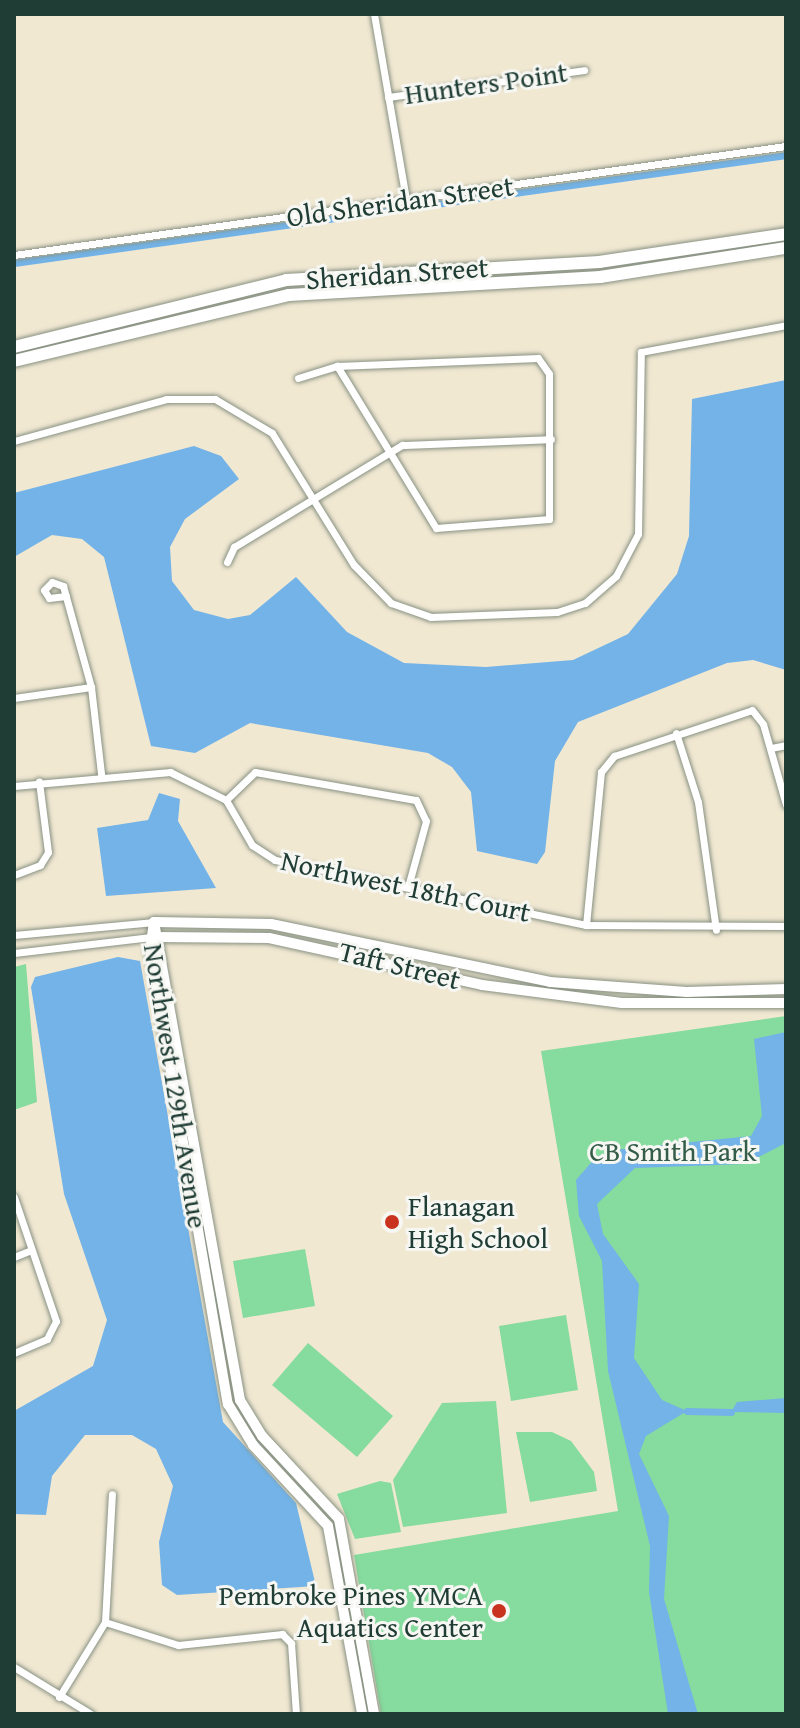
<!DOCTYPE html>
<style>
body{margin:0}
#map{position:relative;width:800px;height:1728px;overflow:hidden;background:#f1e8d2;font-family:"Gentium Book Plus",serif}
div>[style]{position:absolute}
[style*='--x']{left:calc(var(--x)*1px);top:calc(var(--y)*1px);width:calc(var(--w)*1px);rotate:calc(var(--a)*1deg)}
.green>*{inset:0;background:#86db9e}
.water>*{inset:0;background:#73b3e7}
.canal>*{height:7px;margin:-3.5px;padding:0 3.5px;transform-origin:3.5px;border-radius:3.5px;background:#73b3e7}
.roads{filter:drop-shadow(0 0 2px #889283) drop-shadow(0 0 2px #889283)}
.street>*{height:7px;margin:-3.5px;padding:0 3.5px;transform-origin:3.5px;border-radius:3.5px;background:#fff}
.secondary>*{height:10px;margin:-5px;padding:0 5px;transform-origin:5px;border-radius:5px;background:#fff}
.primary>*{height:12px;margin:-6px;padding:0 6px;transform-origin:6px;border-radius:6px;background:#fff}
.dots>*{width:22px;height:22px;translate:-50% -50%;box-sizing:border-box;border:4px solid #f6f6f2;border-radius:50%}
span{translate:-50% -50%;white-space:nowrap;text-align:center;line-height:1.15;-webkit-text-stroke:6px #f6f6f2;paint-order:stroke}
.street-label{font-size:28px;color:#1f3d34}
.park-label{font-size:28px;color:#345d49}
.poi-label{font-size:28px;color:#1f3d34}
.left{translate:0 -50%;text-align:left}
.right{translate:-100% -50%;text-align:right}
.frame{position:absolute;inset:0;border:16px solid #1f3d34;pointer-events:none}
</style>
<div id="map">
<div class="green">
<div style="clip-path:polygon(26px 964px,37px 1102px,14px 1110px,14px 967px)"></div>
<div style="clip-path:polygon(786px 1016px,786px 1714px,381px 1714px,354px 1555px,618px 1511px,541px 1051px)"></div>
<div style="clip-path:polygon(305px 1249px,315px 1306px,243px 1318px,233px 1261px)"></div>
<div style="clip-path:polygon(566px 1315px,578px 1390px,511px 1401px,499px 1326px)"></div>
<div style="clip-path:polygon(308px 1343px,393px 1416px,357px 1457px,272px 1385px)"></div>
<div style="clip-path:polygon(496px 1401px,507px 1513px,403px 1527px,393px 1480px,442px 1403px)"></div>
<div style="clip-path:polygon(516px 1432px,552px 1432px,571px 1441px,594px 1472px,597px 1491px,530px 1502px)"></div>
<div style="clip-path:polygon(380px 1481px,391px 1483px,401px 1532px,355px 1539px,337px 1494px)"></div>
</div>
<div class="water">
<div style="clip-path:polygon(786px 380px,786px 670px,753px 660px,727px 663px,578px 722px,555px 761px,545px 852px,537px 864px,477px 851px,471px 792px,452px 767px,428px 753px,250px 723px,195px 753px,151px 746px,104px 557px,82px 539px,52px 535px,14px 557px,14px 493px,194px 446px,221px 456px,239px 479px,185px 519px,170px 547px,172px 581px,194px 610px,228px 619px,250px 615px,296px 577px,347px 632px,404px 663px,486px 667px,573px 660px,628px 634px,677px 574px,689px 536px,692px 399px)"></div>
<div style="clip-path:polygon(159px 793px,180px 799px,178px 821px,216px 888px,106px 896px,97px 828px,148px 820px)"></div>
<div style="clip-path:polygon(118px 957px,140px 961px,223px 1422px,296px 1503px,316px 1586px,177px 1595px,162px 1585px,159px 1542px,173px 1486px,156px 1449px,132px 1435px,85px 1435px,52px 1476px,46px 1515px,14px 1514px,14px 1411px,93px 1366px,107px 1320px,64px 1194px,31px 987px,35px 977px)"></div>
<div style="clip-path:polygon(786px 1032px,786px 1143px,745px 1164px,635px 1168px,597px 1204px,603px 1234px,639px 1284px,634px 1358px,662px 1400px,687px 1411px,646px 1436px,639px 1454px,669px 1516px,664px 1599px,698px 1714px,668px 1714px,649px 1592px,650px 1546px,608px 1371px,602px 1261px,579px 1216px,576px 1180px,596px 1157px,614px 1150px,751px 1136px,762px 1116px,754px 1039px)"></div>
<div style="clip-path:polygon(786px 1398px,786px 1413px,731px 1412px,737px 1402px)"></div>
</div>
<div class="canal">
<div style="--x:14;--y:263;--w:780;--a:-7.96"></div>
<div style="--x:687;--y:1411;--w:44;--a:1.3"></div>
</div>
<div class="roads">
<div class="street">
<div style="--x:374;--y:14;--w:189;--a:80.2"></div>
<div style="--x:388;--y:97;--w:198;--a:-7.8"></div>
<div style="--x:14;--y:255;--w:780;--a:-8.04"></div>
<div style="--x:298;--y:378;--w:41;--a:-17.1"></div>
<div style="--x:337;--y:366;--w:201;--a:-2.3"></div>
<div style="--x:538;--y:358;--w:19;--a:55"></div>
<div style="--x:549;--y:374;--w:145;--a:90"></div>
<div style="--x:549;--y:519;--w:113;--a:175.4"></div>
<div style="--x:436;--y:528;--w:190;--a:-121.4"></div>
<div style="--x:14;--y:441;--w:158;--a:-15.4"></div>
<div style="--x:166;--y:399;--w:49;--a:0"></div>
<div style="--x:215;--y:399;--w:66;--a:30.8"></div>
<div style="--x:272;--y:433;--w:155;--a:58.2"></div>
<div style="--x:354;--y:565;--w:53;--a:45.8"></div>
<div style="--x:391;--y:603;--w:42;--a:19.3"></div>
<div style="--x:431;--y:617;--w:126;--a:-2.3"></div>
<div style="--x:557;--y:612;--w:29;--a:-18"></div>
<div style="--x:585;--y:603;--w:41;--a:-41.1"></div>
<div style="--x:616;--y:576;--w:47;--a:-62.4"></div>
<div style="--x:638;--y:534;--w:182;--a:-89.1"></div>
<div style="--x:641;--y:352;--w:147;--a:-10.5"></div>
<div style="--x:227;--y:562;--w:17;--a:-65"></div>
<div style="--x:234;--y:547;--w:197;--a:-31.3"></div>
<div style="--x:402;--y:445;--w:149;--a:-2.3"></div>
<div style="--x:66;--y:596;--w:17;--a:173"></div>
<div style="--x:49;--y:598;--w:9;--a:-122"></div>
<div style="--x:44;--y:590;--w:11;--a:-45"></div>
<div style="--x:52;--y:582;--w:12;--a:20"></div>
<div style="--x:63;--y:586;--w:105;--a:74.5"></div>
<div style="--x:91;--y:687;--w:88;--a:83.4"></div>
<div style="--x:14;--y:698;--w:78;--a:-8.1"></div>
<div style="--x:676;--y:733;--w:72;--a:72.3"></div>
<div style="--x:698;--y:802;--w:129;--a:82"></div>
<div style="--x:771;--y:748;--w:15;--a:-11"></div>
<div style="--x:14;--y:786;--w:157;--a:-5.1"></div>
<div style="--x:170;--y:772;--w:63;--a:26.6"></div>
<div style="--x:226;--y:800;--w:52;--a:60"></div>
<div style="--x:252;--y:845;--w:27;--a:33"></div>
<div style="--x:275;--y:860;--w:318;--a:11.8"></div>
<div style="--x:586;--y:925;--w:200;--a:0.3"></div>
<div style="--x:226;--y:800;--w:40;--a:-44"></div>
<div style="--x:255;--y:772;--w:163;--a:9.9"></div>
<div style="--x:416;--y:800;--w:23;--a:65"></div>
<div style="--x:426;--y:821;--w:68;--a:105.3"></div>
<div style="--x:14;--y:875;--w:28;--a:-21"></div>
<div style="--x:40;--y:865;--w:15;--a:-58"></div>
<div style="--x:48;--y:852;--w:71;--a:-97.3"></div>
<div style="--x:586;--y:925;--w:154;--a:-84.4"></div>
<div style="--x:601;--y:772;--w:21;--a:-51"></div>
<div style="--x:614;--y:756;--w:145;--a:-18.4"></div>
<div style="--x:752;--y:710;--w:18;--a:52"></div>
<div style="--x:763;--y:724;--w:84;--a:74.1"></div>
<div style="--x:14;--y:935;--w:141;--a:-5.3"></div>
<div style="--x:14;--y:953;--w:138;--a:-6.7"></div>
<div style="--x:14;--y:1197;--w:131;--a:71.3"></div>
<div style="--x:56;--y:1321;--w:20;--a:117"></div>
<div style="--x:47;--y:1339;--w:36;--a:157"></div>
<div style="--x:14;--y:1257;--w:16;--a:-22"></div>
<div style="--x:105;--y:1622;--w:77;--a:17.5"></div>
<div style="--x:178;--y:1645;--w:105;--a:-6"></div>
<div style="--x:282;--y:1634;--w:13;--a:45"></div>
<div style="--x:291;--y:1643;--w:71;--a:86"></div>
<div style="--x:14;--y:1667;--w:90;--a:31.4"></div>
<div style="--x:59;--y:1697;--w:88;--a:-58.5"></div>
<div style="--x:105;--y:1622;--w:128;--a:-86.9"></div>
</div>
<div class="secondary">
<div style="--x:154;--y:922;--w:486;--a:79.8"></div>
<div style="--x:240;--y:1400;--w:42;--a:58.6"></div>
<div style="--x:262;--y:1436;--w:113;--a:47.1"></div>
<div style="--x:339;--y:1519;--w:198;--a:79.8"></div>
<div style="--x:154;--y:922;--w:27;--a:98"></div>
<div style="--x:150;--y:949;--w:462;--a:80.3"></div>
<div style="--x:228;--y:1404;--w:48;--a:58.6"></div>
<div style="--x:253;--y:1445;--w:110;--a:47.2"></div>
<div style="--x:328;--y:1526;--w:191;--a:79.7"></div>
<div style="--x:154;--y:922;--w:117;--a:1"></div>
<div style="--x:271;--y:924;--w:285;--a:11.7"></div>
<div style="--x:550;--y:982;--w:137;--a:4.2"></div>
<div style="--x:687;--y:992;--w:99;--a:-1.7"></div>
<div style="--x:157;--y:937;--w:112;--a:0.5"></div>
<div style="--x:269;--y:938;--w:218;--a:12.4"></div>
<div style="--x:482;--y:985;--w:141;--a:7.3"></div>
<div style="--x:622;--y:1003;--w:164;--a:0"></div>
</div>
<div class="primary">
<div style="--x:14;--y:347;--w:280;--a:-13.8"></div>
<div style="--x:286;--y:280;--w:314;--a:-3.3"></div>
<div style="--x:599;--y:262;--w:189;--a:-8.5"></div>
<div style="--x:14;--y:361;--w:283;--a:-13.5"></div>
<div style="--x:289;--y:295;--w:312;--a:-3.3"></div>
<div style="--x:600;--y:277;--w:188;--a:-8.9"></div>
</div>
</div>
<div class="dots">
<div style="left:392px;top:1222px;background:#c8321e"></div>
<div style="left:499px;top:1611px;background:#c8321e"></div>
</div>
<div class="street-label">
<span style="left:486px;top:83px;rotate:-8deg">Hunters Point</span>
<span style="left:400px;top:201px;rotate:-8deg">Old Sheridan Street</span>
<span style="left:397px;top:273px;rotate:-4deg">Sheridan Street</span>
<span style="left:406px;top:886px;rotate:12deg">Northwest 18th Court</span>
<span style="left:400px;top:965px;rotate:14deg">Taft Street</span>
<span style="left:176px;top:1086px;rotate:81deg">Northwest 129th Avenue</span>
</div>
<div class="park-label">
<span style="left:673px;top:1151px">CB Smith Park</span>
</div>
<div class="poi-label">
<span class="left" style="left:408px;top:1222px">Flanagan<br>High School</span>
<span class="right" style="left:483px;top:1611px">Pembroke Pines YMCA<br>Aquatics Center</span>
</div>
<div class="frame"></div>
</div>
